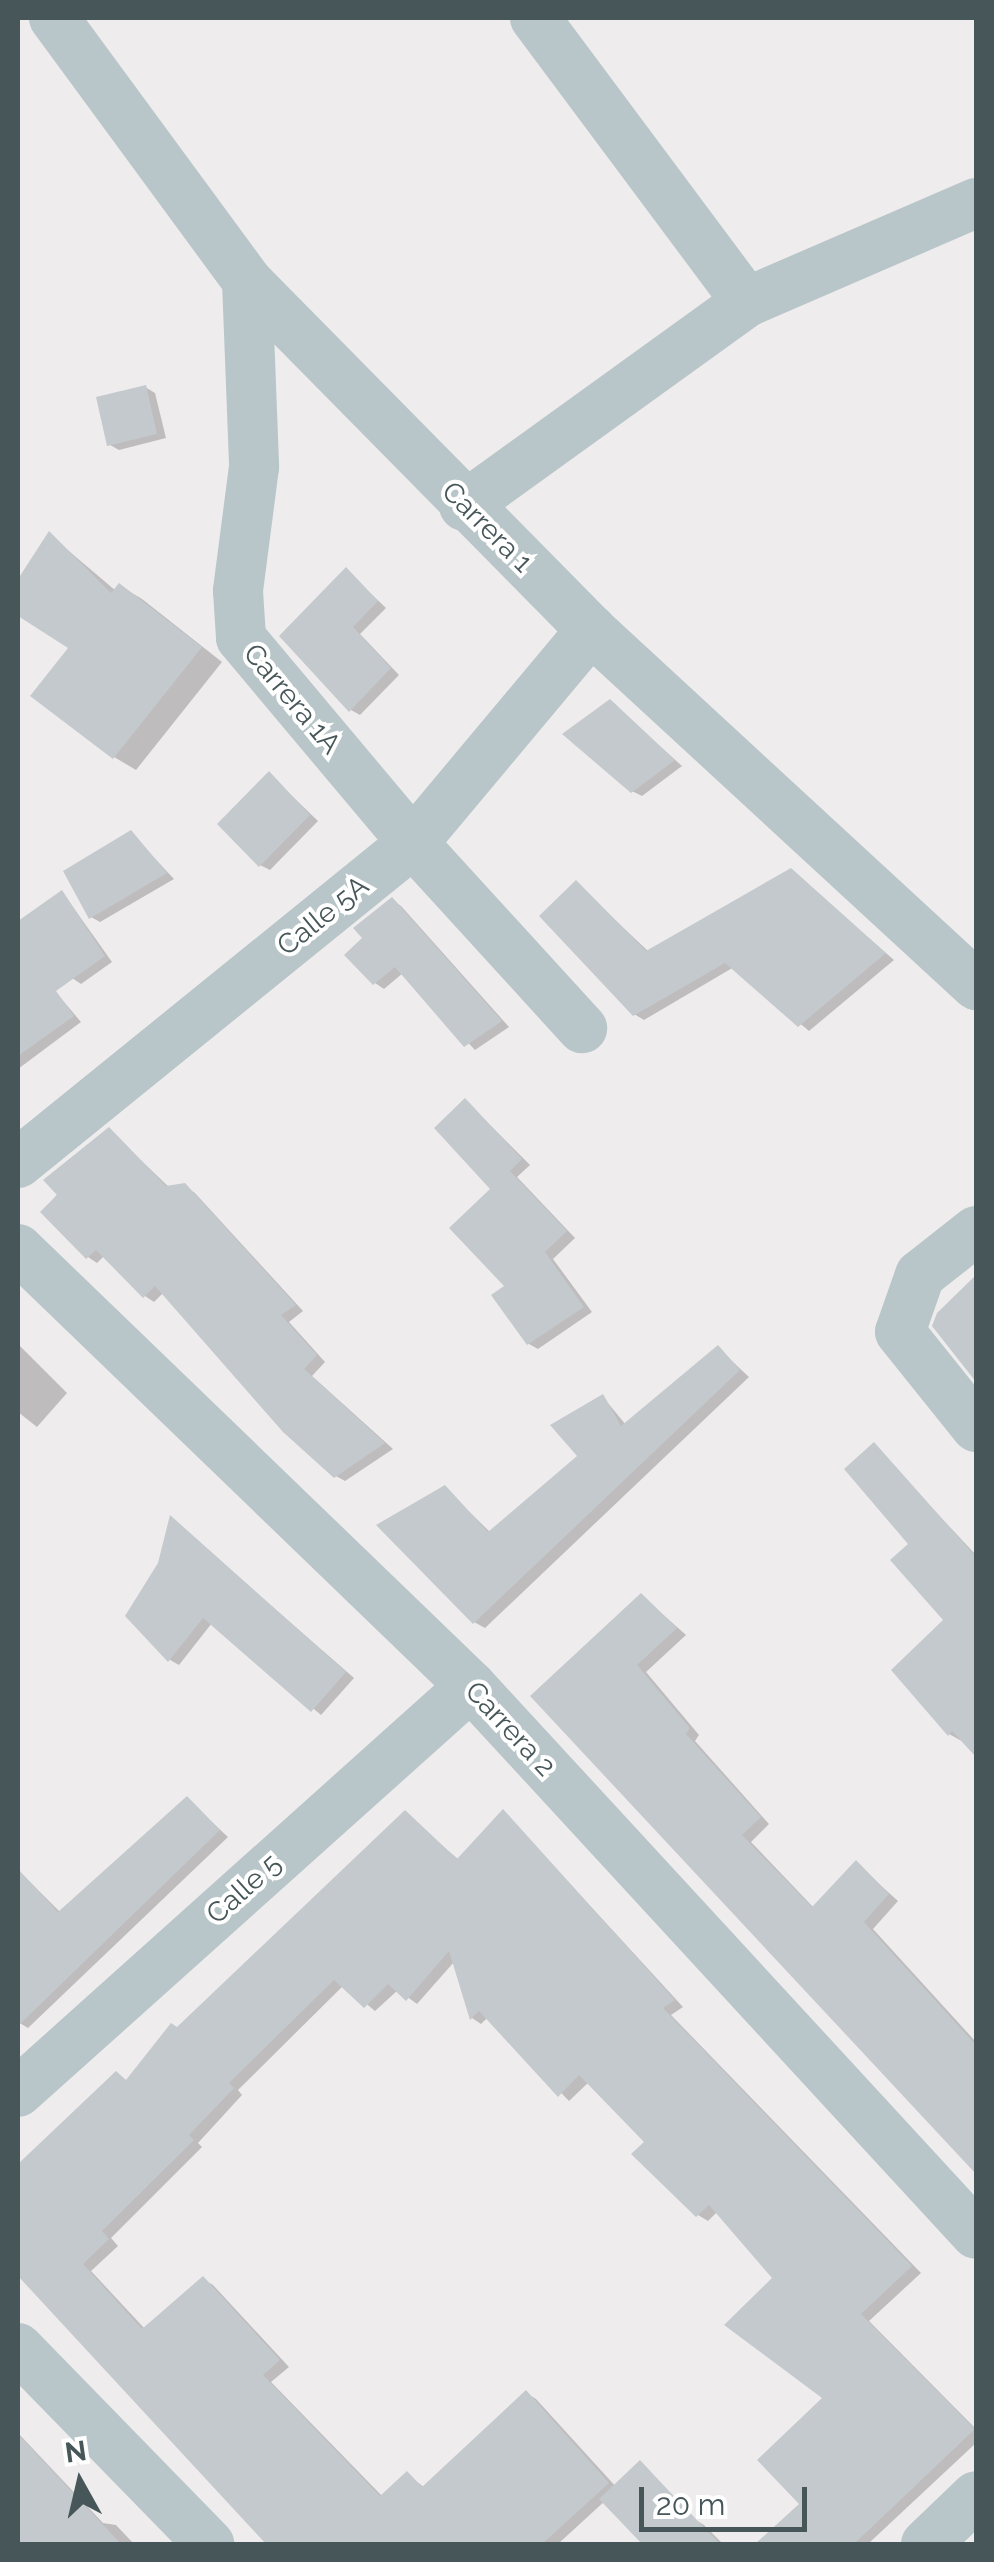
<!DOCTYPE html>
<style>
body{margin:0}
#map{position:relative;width:994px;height:2562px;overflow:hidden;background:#efeced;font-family:Raleway,sans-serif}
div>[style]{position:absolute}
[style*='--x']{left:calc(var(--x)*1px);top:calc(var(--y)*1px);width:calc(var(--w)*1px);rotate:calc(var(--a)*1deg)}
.shadow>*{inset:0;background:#0003}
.building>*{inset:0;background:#c3c9cc}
.street>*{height:50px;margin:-25px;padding:0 25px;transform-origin:25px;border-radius:25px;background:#b8c6c9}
span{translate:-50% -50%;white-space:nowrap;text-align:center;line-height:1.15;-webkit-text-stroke:8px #fff;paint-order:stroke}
.street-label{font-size:28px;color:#465659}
.frame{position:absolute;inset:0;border:20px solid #465659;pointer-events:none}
.north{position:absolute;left:30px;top:2432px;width:100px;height:100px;-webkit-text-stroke:8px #fff;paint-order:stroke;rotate:352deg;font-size:28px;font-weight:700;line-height:40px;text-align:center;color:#465659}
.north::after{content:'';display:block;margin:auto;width:35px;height:45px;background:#465659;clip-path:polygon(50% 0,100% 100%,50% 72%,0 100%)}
.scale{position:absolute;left:639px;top:2487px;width:168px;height:45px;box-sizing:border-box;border:5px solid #465659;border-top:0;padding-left:12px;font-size:30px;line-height:35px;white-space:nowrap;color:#465659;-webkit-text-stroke:8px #fff;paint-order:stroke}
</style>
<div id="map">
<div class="shadow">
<div style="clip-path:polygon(145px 387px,155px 393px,166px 438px,119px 450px,110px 445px)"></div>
<div style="clip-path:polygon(50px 535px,116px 591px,120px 586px,142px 599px,222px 662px,136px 770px,114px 757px,71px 648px,18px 613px,18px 583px)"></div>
<div style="clip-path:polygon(346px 570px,386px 608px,360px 634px,399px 675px,360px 715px,351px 710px)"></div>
<div style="clip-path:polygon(610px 702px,682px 766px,642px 796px,632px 791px)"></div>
<div style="clip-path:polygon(269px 774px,318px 821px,270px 870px,260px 865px)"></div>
<div style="clip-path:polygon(131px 833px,174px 879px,100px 922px,91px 917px)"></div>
<div style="clip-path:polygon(791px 871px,894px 960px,809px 1031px,734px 967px,644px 1020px,634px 1014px,576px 883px,649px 952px)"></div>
<div style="clip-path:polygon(63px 893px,112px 962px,81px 984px,72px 978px)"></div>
<div style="clip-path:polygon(392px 900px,401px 906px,509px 1027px,475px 1050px,403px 973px,384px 989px,375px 983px,366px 938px)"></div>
<div style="clip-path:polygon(48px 983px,81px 1022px,18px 1069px,18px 1006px)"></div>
<div style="clip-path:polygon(466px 1101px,530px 1165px,517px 1177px,575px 1238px,553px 1259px,592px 1312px,538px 1349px,529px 1344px,508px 1286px,494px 1189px)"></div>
<div style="clip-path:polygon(109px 1130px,170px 1188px,194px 1192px,303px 1311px,289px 1322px,325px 1362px,312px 1376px,393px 1449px,345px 1481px,336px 1476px,164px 1292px,154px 1302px,145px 1296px,105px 1255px,97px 1263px,88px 1257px,43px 1212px)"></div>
<div style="clip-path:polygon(18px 1344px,67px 1393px,37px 1427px,18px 1412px)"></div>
<div style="clip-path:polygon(718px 1348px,749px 1377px,485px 1628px,474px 1622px,445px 1488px,491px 1533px,580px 1456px,603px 1397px,626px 1425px)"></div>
<div style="clip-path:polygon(874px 1446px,976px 1555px,976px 1749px,949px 1734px,947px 1620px)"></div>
<div style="clip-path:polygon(172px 1519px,354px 1678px,321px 1715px,212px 1623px,179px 1665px,170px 1660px,160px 1564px)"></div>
<div style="clip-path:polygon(642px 1596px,686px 1635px,646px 1672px,699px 1735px,695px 1741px,769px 1824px,751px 1842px,814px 1908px,856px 1863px,898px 1901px,873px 1929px,976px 2042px,976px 2170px,534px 1696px)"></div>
<div style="clip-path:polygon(187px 1799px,228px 1837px,28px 2028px,18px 2022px,18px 1870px,61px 1913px)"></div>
<div style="clip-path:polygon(504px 1812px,683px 2007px,671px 2015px,921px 2273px,869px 2321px,976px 2429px,976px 2443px,868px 2544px,759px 2544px,802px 2504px,826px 2398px,776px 2279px,718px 2211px,708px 2221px,698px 2215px,647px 2142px,589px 2082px,569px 2101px,488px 2017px,481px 2024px,472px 2018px,454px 1962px,417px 2004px,398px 1990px,375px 2011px,344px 1985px,238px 2090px,242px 2095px,198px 2143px,202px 2147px,111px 2238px,118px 2246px,91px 2271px,145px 2329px,203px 2279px,213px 2285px,289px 2367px,271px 2382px,383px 2497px,407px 2474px,425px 2488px,526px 2393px,536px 2399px,618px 2489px,558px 2544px,272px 2544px,18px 2270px,18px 2167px,116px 2074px,128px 2082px,405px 1814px,459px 1860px)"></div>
<div style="clip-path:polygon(18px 2433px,103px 2523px,116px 2525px,134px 2544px,18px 2544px)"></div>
<div style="clip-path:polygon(694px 2519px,704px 2525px,723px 2544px,667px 2544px)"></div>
</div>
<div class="building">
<div style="clip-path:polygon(146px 385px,157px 434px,107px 446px,96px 397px)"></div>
<div style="clip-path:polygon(49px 531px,111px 593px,119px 583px,202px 647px,113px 759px,30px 696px,68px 648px,18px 616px,18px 579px)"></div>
<div style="clip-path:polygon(346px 567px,378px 601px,353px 627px,391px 668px,349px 712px,279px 636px)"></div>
<div style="clip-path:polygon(610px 699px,675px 760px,631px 793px,562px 734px)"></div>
<div style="clip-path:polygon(269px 771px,310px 815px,259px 867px,217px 824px)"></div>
<div style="clip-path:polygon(131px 830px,167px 873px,89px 919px,63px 871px)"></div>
<div style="clip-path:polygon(791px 868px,886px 953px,798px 1027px,725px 963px,633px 1016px,539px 916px,576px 880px,646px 951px)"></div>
<div style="clip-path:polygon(62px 890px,105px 956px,56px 991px,74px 1016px,18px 1056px,18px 921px)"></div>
<div style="clip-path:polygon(392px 897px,502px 1021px,464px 1047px,395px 967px,373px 985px,344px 955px,362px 938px,353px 928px)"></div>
<div style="clip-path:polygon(465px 1098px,522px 1159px,510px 1171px,567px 1231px,545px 1252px,584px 1307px,527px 1345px,491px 1295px,504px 1286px,449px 1228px,490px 1189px,434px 1128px)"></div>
<div style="clip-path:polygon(109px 1127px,166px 1186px,185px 1183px,296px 1305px,281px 1315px,317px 1355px,304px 1369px,385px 1443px,334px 1478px,283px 1432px,155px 1286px,143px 1298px,96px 1250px,86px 1259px,40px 1212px,57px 1195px,43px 1180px)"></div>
<div style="clip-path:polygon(976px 1275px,976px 1382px,932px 1326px,937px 1313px)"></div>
<div style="clip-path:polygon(718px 1345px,740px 1370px,473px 1624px,376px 1525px,445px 1485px,488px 1532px,577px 1456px,550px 1425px,603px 1394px,621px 1426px)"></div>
<div style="clip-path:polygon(874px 1442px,976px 1557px,976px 1757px,952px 1731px,948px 1736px,891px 1670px,943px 1620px,890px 1560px,908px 1544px,844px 1469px)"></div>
<div style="clip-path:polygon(170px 1515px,346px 1672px,311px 1712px,203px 1618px,168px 1662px,125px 1616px,158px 1563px)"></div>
<div style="clip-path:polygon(641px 1593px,677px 1628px,637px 1665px,690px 1728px,686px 1734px,761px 1817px,742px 1835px,812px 1907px,856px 1860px,889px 1894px,864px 1922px,976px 2045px,976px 2174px,530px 1696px)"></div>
<div style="clip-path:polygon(187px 1796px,220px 1830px,18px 2026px,18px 1869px,58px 1912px)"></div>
<div style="clip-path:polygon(503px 1809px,675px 2000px,663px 2008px,912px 2266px,861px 2314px,975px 2429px,854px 2544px,755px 2544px,799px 2504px,757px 2460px,822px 2398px,724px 2325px,772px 2278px,709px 2205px,696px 2217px,631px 2154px,644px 2142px,579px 2075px,558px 2097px,479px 2011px,470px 2020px,449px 1951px,406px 2001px,388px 1984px,364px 2008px,334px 1980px,229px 2083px,234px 2088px,189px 2135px,194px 2140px,102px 2231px,109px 2239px,83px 2264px,142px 2329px,203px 2276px,280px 2360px,263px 2375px,380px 2496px,407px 2471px,422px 2487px,526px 2390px,609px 2483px,542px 2544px,266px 2544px,18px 2276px,18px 2164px,116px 2071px,126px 2080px,171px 2023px,177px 2027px,405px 1810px,457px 1859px)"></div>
<div style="clip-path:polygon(18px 2434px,121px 2544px,18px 2544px)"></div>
<div style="clip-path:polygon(640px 2460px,668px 2490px,720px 2544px,642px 2544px,599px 2499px)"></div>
</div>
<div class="street">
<div style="--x:54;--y:18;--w:326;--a:53.7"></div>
<div style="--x:247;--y:281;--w:490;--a:45.4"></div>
<div style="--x:591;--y:630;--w:524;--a:42.68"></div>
<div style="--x:535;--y:18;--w:354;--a:53.3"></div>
<div style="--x:247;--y:281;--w:186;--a:87.8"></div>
<div style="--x:254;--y:467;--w:125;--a:97.4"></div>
<div style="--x:238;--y:591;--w:47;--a:86.3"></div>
<div style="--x:241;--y:638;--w:268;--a:50"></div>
<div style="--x:413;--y:843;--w:251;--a:47.6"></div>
<div style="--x:464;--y:506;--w:349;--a:-35.8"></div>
<div style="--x:747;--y:302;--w:249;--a:-23.4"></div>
<div style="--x:18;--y:1163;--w:508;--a:-39.01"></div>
<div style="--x:413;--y:843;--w:278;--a:-50.1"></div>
<div style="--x:976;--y:1231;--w:71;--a:141.8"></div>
<div style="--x:920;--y:1275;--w:60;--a:109.3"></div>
<div style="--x:900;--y:1332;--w:122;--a:51.3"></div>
<div style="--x:18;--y:1249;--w:629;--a:43.97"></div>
<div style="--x:471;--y:1686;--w:745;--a:47.34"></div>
<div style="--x:18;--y:2092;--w:608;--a:-41.87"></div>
<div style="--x:18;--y:2348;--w:274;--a:45.7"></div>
<div style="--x:926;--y:2544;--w:69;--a:-43.8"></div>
</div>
<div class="street-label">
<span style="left:487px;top:527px;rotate:45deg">Carrera 1</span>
<span style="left:292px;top:699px;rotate:50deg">Carrera 1A</span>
<span style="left:323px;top:916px;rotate:-39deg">Calle 5A</span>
<span style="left:510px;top:1729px;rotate:47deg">Carrera 2</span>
<span style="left:244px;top:1889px;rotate:-42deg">Calle 5</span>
</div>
<div class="frame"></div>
<div class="north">N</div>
<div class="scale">20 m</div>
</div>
